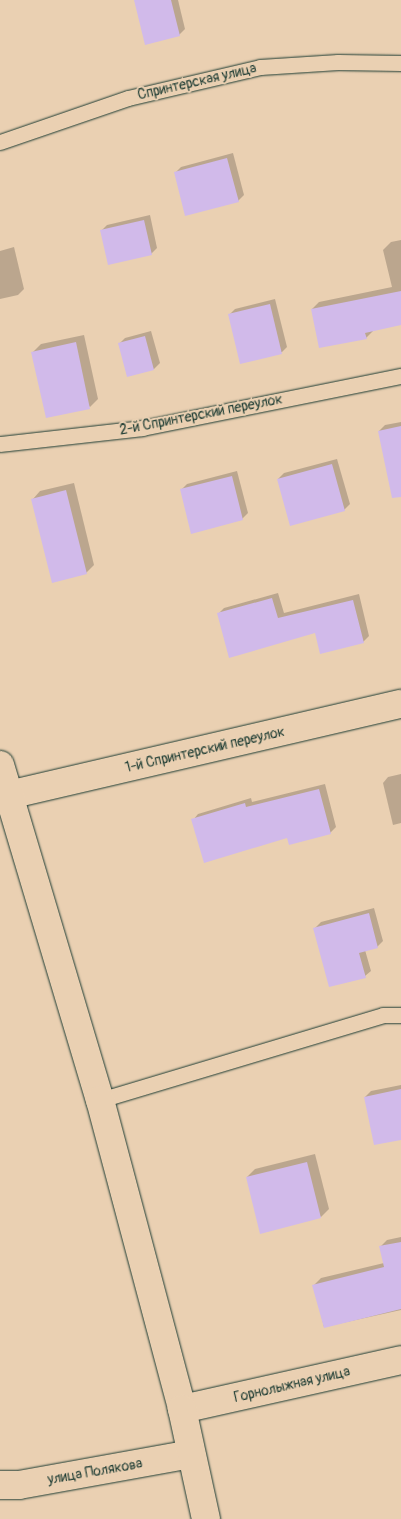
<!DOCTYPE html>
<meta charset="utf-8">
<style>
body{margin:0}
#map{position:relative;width:401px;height:1519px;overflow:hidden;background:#ead0b2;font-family:Pangolin,sans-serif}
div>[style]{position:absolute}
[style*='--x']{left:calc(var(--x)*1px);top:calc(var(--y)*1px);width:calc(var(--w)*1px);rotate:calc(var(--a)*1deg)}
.shadow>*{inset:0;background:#0003}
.building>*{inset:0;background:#d1baea}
.roads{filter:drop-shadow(0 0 1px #1f3d34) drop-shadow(0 0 1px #1f3d34)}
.service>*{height:15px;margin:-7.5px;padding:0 7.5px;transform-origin:7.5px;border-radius:7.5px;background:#ead0b2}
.minor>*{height:28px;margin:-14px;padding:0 14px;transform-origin:14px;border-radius:14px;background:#ead0b2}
.tertiary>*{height:28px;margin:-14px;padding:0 14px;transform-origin:14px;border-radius:14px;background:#ead0b2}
span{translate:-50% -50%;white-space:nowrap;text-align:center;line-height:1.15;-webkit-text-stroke:4px #ead0b2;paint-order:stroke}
.street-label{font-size:14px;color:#1f3d34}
</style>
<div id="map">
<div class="shadow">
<div style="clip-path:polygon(135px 0,178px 0,185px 29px,179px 35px)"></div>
<div style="clip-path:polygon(233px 153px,244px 195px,238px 201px,175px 173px,181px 167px)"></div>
<div style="clip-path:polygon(150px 215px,157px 248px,151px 254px,101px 231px,107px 225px)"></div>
<div style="clip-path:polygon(401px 240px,401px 324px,374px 330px,366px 338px,312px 309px,319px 302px,392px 287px,383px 250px,391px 242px)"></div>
<div style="clip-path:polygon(14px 247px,24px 289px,18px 295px,0 299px,0 251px)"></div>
<div style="clip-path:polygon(275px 299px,287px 347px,282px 352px,241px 362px,229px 315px,235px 309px)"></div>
<div style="clip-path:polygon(151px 331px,160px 363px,154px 369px,128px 376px,119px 344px,125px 338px)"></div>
<div style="clip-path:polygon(84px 335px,98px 399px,90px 407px,33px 352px,41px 344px)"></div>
<div style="clip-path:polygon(401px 422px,401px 470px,379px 431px,385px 425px)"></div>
<div style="clip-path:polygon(337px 459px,350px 504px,344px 510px,278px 479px,284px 473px)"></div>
<div style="clip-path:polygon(237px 471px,248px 513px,242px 519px,181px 490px,187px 484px)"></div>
<div style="clip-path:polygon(74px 483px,94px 565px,86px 573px,33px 499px,40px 491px)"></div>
<div style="clip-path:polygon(278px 593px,284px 613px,359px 594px,369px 636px,363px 642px,218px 614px,224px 608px)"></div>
<div style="clip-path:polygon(401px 774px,401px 823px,393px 825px,383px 783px,388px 777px)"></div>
<div style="clip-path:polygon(325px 784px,336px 827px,330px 833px,193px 820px,198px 814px,251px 798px,252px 802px)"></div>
<div style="clip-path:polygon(374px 908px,383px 941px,377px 947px,365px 950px,371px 971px,365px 976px,315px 928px,321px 922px)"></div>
<div style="clip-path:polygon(401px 1085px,401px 1139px,365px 1097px,371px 1091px)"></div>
<div style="clip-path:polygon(315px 1154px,329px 1209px,321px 1217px,247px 1177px,255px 1169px)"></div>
<div style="clip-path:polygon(401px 1237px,401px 1310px,324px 1327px,314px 1285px,321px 1278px,384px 1263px,380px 1247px,387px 1240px)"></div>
</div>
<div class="building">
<div style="clip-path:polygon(134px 0,171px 0,180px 36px,145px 45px)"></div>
<div style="clip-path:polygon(227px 158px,239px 202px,185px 216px,174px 172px)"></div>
<div style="clip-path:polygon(144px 220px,152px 255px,108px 265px,100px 230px)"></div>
<div style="clip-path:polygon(401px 291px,401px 325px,365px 333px,367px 339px,319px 348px,311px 309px)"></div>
<div style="clip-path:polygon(270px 304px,282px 354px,240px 364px,228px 314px)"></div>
<div style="clip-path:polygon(145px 336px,154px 370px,127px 377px,118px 343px)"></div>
<div style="clip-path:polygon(76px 342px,90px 409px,46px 418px,31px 352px)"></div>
<div style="clip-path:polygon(401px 426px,401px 497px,392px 498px,378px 431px)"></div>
<div style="clip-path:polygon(332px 464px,345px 511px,290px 526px,277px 479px)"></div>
<div style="clip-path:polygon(232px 476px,243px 520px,191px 534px,180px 489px)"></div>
<div style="clip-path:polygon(66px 490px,87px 574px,52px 583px,31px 499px)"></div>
<div style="clip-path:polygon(272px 598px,278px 618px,353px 600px,364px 643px,320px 654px,315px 633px,229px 658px,217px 613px)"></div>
<div style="clip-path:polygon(319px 789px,331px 834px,289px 845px,287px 838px,204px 863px,191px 819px,245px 803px,246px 807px)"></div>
<div style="clip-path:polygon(369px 913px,378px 948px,359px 953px,366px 978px,329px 987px,313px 928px)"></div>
<div style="clip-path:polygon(401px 1089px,401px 1140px,374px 1145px,364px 1097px)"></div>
<div style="clip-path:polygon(307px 1162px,321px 1218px,260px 1234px,246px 1177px)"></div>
<div style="clip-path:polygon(401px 1242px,401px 1309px,324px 1328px,312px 1285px,384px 1267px,379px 1246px)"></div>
</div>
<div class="roads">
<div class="service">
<div style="--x:0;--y:142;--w:135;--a:-19"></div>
<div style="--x:128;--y:98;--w:136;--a:-13.2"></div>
<div style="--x:260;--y:67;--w:78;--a:-3.7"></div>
<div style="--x:338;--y:62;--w:63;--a:0.9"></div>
<div style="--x:0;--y:444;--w:143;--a:-6.4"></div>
<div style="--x:142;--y:428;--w:264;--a:-11.4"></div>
<div style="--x:100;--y:1100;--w:295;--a:-16.7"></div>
<div style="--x:383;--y:1015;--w:18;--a:0"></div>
</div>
<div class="minor">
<div style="--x:9;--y:795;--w:402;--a:-13.1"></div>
<div style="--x:182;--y:1409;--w:224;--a:-12.6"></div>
<div style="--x:0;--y:1485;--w:19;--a:0"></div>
<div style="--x:19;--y:1485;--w:175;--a:-10.2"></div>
</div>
<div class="tertiary">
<div style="--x:0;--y:765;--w:350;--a:73.4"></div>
<div style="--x:100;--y:1100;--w:320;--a:75.1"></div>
<div style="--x:182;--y:1409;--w:113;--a:77.7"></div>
</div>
</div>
<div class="street-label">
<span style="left:197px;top:82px;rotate:-13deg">Спринтерская улица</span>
<span style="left:201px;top:415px;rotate:-11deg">2-й Спринтерский переулок</span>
<span style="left:205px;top:750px;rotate:-13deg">1-й Спринтерский переулок</span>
<span style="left:292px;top:1385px;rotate:-13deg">Горнолыжная улица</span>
<span style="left:95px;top:1472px;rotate:-10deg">улица Полякова</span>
</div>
</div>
